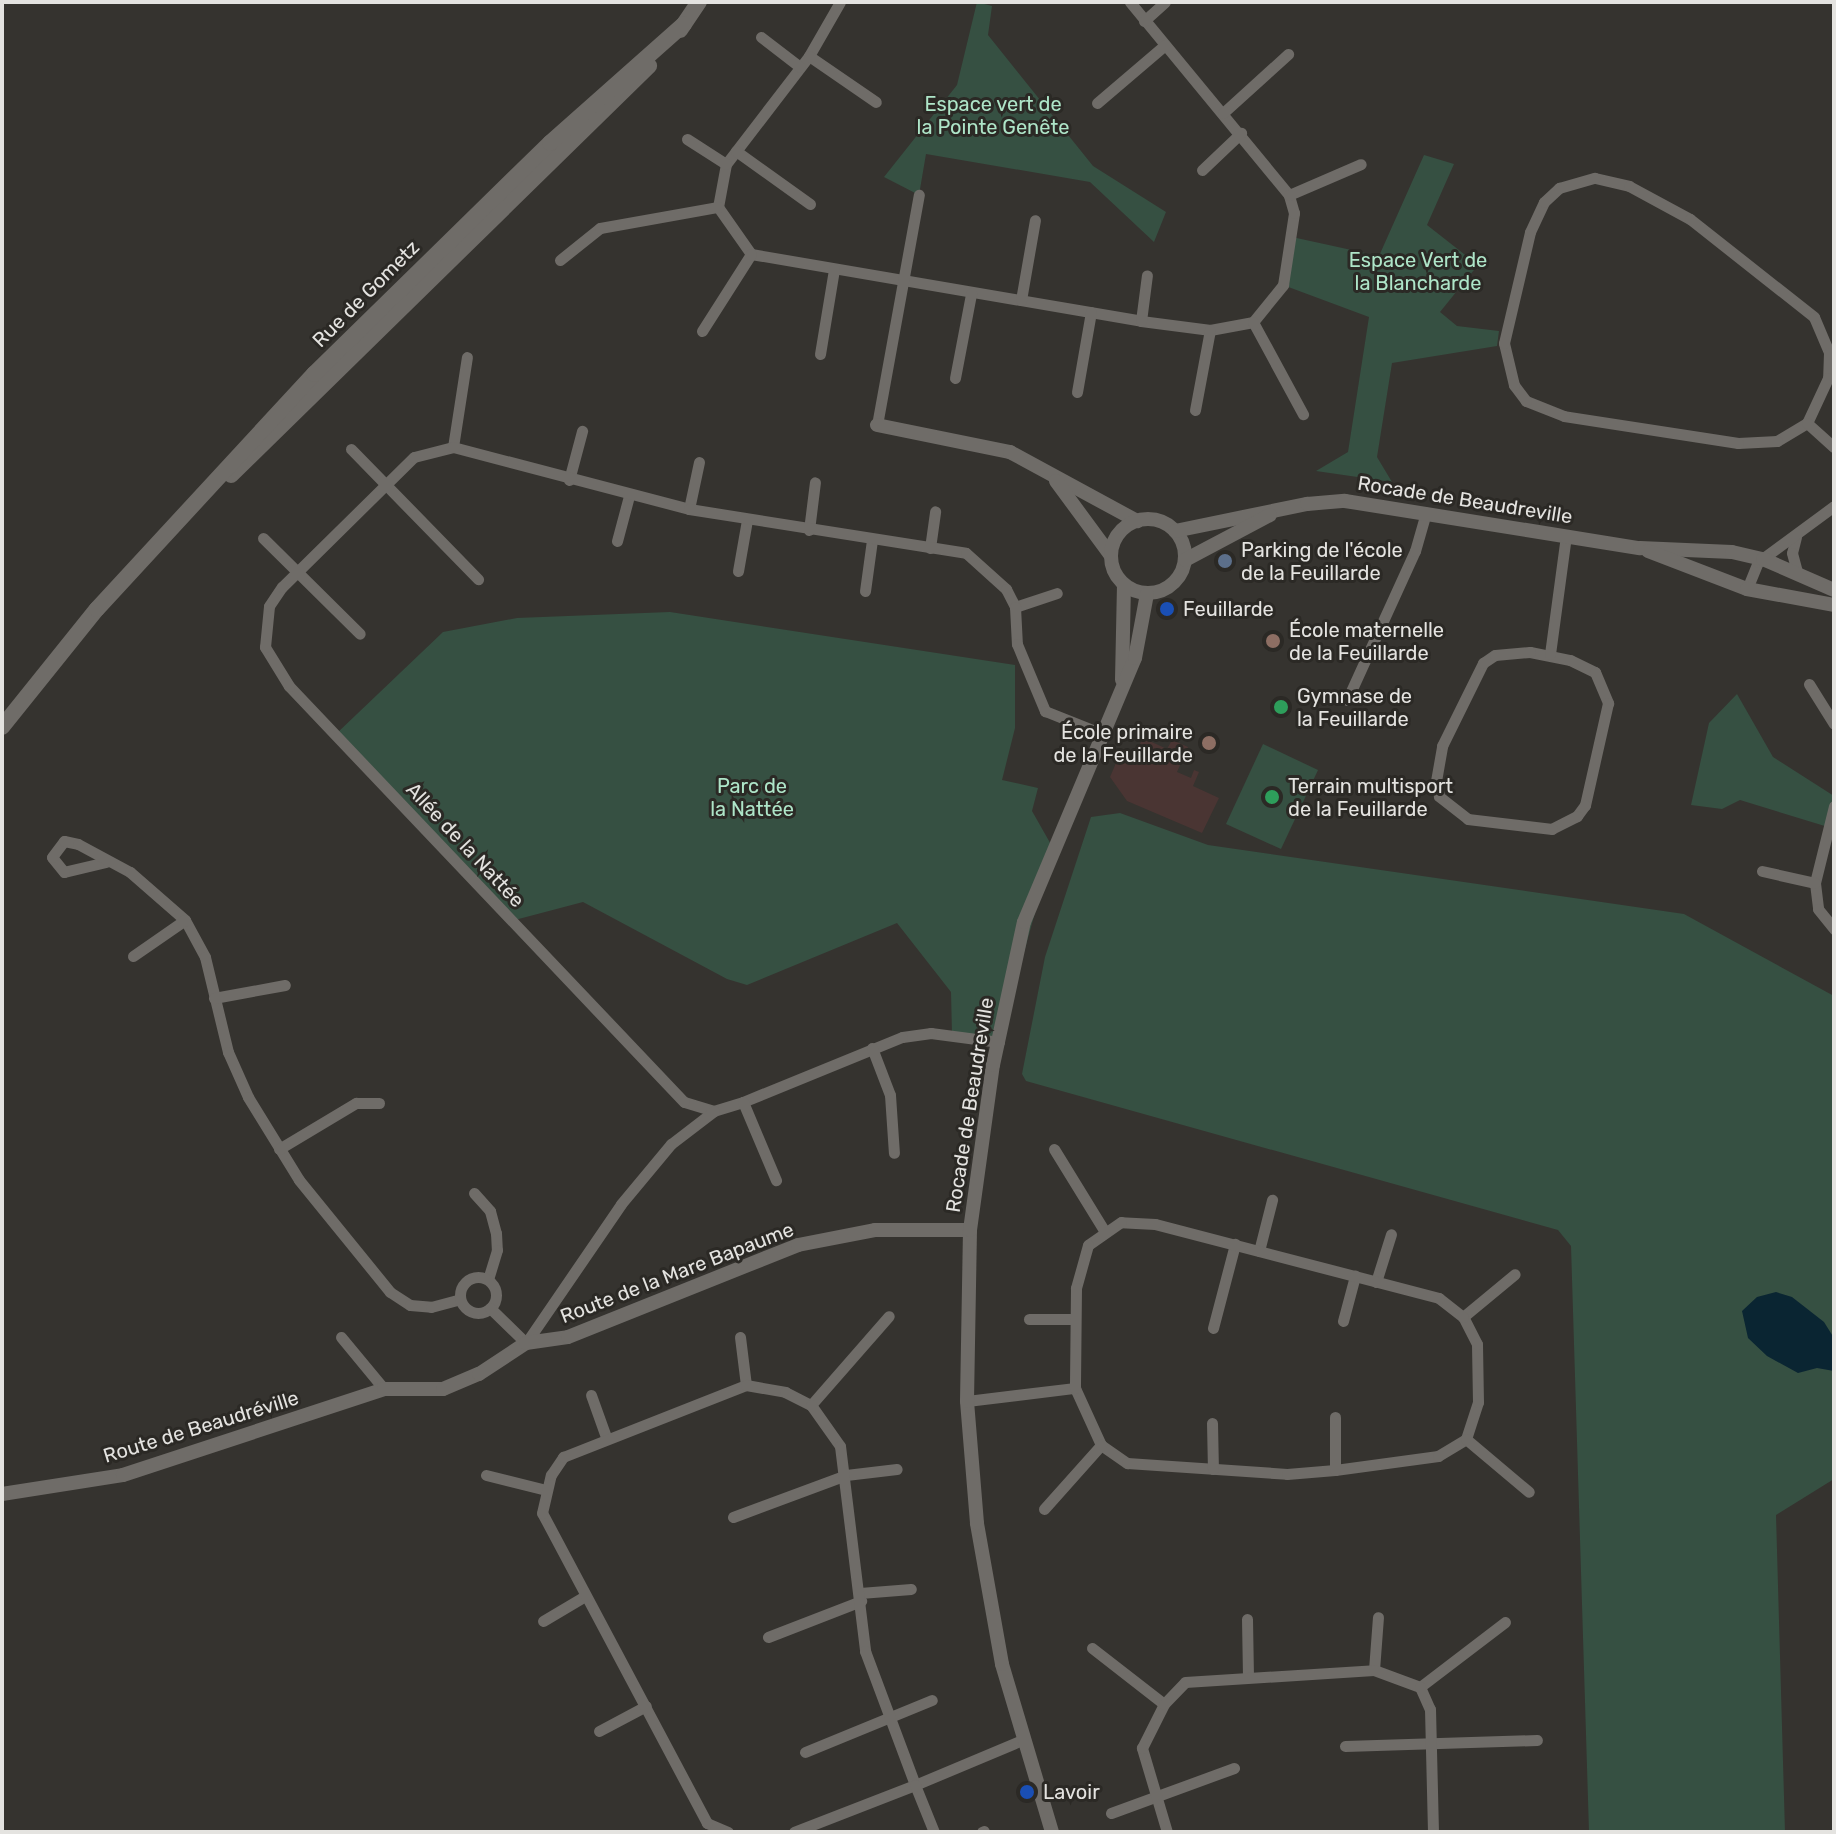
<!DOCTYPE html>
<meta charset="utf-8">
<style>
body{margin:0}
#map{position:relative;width:1836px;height:1834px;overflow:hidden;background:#35332f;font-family:Rubik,sans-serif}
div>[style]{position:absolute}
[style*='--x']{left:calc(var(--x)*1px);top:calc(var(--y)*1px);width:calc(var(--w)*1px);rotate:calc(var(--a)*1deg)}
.education>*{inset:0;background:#4a3533}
.green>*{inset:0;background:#365042}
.water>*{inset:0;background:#0a2532}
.minor>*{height:11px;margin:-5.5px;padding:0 5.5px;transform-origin:5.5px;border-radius:5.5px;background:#6f6c68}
.minor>.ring{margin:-5.5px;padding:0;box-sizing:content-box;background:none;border:11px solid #6f6c68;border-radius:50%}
.tertiary>*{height:14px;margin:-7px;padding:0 7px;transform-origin:7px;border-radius:7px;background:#6f6c68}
.tertiary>.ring{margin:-7px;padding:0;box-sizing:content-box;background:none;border:14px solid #6f6c68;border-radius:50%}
.secondary>*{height:16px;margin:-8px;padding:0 8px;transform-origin:8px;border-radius:8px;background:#6f6c68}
.dots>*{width:22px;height:22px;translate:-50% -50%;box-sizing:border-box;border:4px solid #2b2925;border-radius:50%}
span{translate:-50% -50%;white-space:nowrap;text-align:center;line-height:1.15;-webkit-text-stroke:6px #2b2925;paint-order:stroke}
.park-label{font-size:20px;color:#aee5c8}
.street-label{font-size:20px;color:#e4e3e0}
.poi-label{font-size:20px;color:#e4e3e0}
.left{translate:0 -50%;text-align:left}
.right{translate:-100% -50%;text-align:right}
.frame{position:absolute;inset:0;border:4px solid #e4e3e0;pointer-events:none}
</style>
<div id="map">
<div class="education">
<div style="clip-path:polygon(1143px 738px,1167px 749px,1172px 740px,1188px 747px,1177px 772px,1191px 778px,1194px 770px,1199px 772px,1193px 786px,1219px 798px,1202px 833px,1127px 801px,1110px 777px,1119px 756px,1126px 750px,1135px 753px)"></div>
</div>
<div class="green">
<div style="clip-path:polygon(977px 2px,992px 6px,988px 35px,1093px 166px,1166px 212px,1154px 242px,1090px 182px,926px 154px,919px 195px,884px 177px,957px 85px)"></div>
<div style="clip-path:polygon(1424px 155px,1454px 164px,1427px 225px,1478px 265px,1440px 312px,1457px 326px,1499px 331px,1497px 346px,1392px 363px,1377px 457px,1392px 482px,1316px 471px,1348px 452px,1369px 317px,1283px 285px,1292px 237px,1379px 256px)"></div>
<div style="clip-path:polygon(670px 612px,1015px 665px,1015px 728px,1002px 780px,1038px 788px,1032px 811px,1053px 848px,999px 1042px,952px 1034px,951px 992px,897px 923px,747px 985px,727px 979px,583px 902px,511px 921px,336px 734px,443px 632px,517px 618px)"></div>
<div style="clip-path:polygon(1737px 694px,1773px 757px,1834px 796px,1828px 827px,1740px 800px,1722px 809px,1691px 805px,1709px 723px)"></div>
<div style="clip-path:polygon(1263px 744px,1318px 770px,1281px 849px,1226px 824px)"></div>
<div style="clip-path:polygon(1120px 813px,1208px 845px,1684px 914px,1834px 996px,1834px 1479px,1776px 1515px,1785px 1832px,1589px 1832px,1571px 1246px,1558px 1230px,1026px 1081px,1022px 1074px,1045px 957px,1091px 817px)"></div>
</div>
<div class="water">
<div style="clip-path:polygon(1776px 1292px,1792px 1297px,1824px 1322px,1834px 1338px,1834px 1371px,1817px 1368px,1798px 1373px,1767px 1356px,1748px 1338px,1742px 1311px,1757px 1297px)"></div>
</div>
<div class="minor">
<div style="--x:840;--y:2;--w:62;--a:119.9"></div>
<div style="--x:809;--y:56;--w:136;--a:127.5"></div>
<div style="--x:726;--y:164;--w:44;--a:100.5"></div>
<div style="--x:718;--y:207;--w:57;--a:54.9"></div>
<div style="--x:751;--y:254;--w:396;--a:9.7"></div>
<div style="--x:1141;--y:321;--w:70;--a:7.4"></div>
<div style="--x:1210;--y:330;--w:44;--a:-10.5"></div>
<div style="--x:1253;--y:322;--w:48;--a:-51"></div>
<div style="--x:1283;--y:285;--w:73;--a:-81.3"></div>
<div style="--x:1294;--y:213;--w:19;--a:-106"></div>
<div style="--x:1289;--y:195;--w:250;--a:-129.5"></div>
<div style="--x:1144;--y:21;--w:28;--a:-42"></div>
<div style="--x:761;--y:37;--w:49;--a:37.6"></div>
<div style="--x:809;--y:56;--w:81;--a:34.5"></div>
<div style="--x:1097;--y:103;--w:89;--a:-40.5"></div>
<div style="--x:1223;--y:113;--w:88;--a:-42.2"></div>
<div style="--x:687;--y:139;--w:46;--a:32.7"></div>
<div style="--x:736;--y:151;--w:91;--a:35.6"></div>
<div style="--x:1202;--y:170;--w:54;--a:-43.5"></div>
<div style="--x:1595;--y:178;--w:35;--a:13"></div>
<div style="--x:1629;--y:186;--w:69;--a:28.4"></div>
<div style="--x:1690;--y:219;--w:158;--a:38.3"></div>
<div style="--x:1814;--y:317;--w:39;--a:67"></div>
<div style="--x:1829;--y:353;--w:25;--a:92"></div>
<div style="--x:1828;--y:378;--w:50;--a:115"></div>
<div style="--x:1807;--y:423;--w:35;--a:149"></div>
<div style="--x:1777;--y:441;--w:39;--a:177"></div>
<div style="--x:1738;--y:443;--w:176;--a:-171.2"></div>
<div style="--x:1564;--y:416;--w:41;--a:-158.5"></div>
<div style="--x:1526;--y:401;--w:20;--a:-127"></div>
<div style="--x:1514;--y:385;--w:43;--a:-103.4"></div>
<div style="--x:1504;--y:343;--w:114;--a:-76.8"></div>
<div style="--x:1530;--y:232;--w:33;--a:-65"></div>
<div style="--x:1544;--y:202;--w:21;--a:-43"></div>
<div style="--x:1559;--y:188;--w:37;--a:-16"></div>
<div style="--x:1289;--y:195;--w:78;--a:-23.3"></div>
<div style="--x:560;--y:260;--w:51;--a:-38.7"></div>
<div style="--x:600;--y:228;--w:120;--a:-10.1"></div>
<div style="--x:1021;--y:300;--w:81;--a:-80.1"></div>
<div style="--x:1141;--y:321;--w:46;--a:-82.6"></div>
<div style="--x:1253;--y:322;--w:105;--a:61.5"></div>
<div style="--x:702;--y:331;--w:91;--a:-57.5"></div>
<div style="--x:820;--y:354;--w:86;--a:-80.6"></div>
<div style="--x:955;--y:378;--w:86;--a:-79.2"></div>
<div style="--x:1077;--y:392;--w:81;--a:-80.1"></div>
<div style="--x:1195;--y:410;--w:81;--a:-79.4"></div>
<div style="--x:1807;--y:423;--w:36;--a:42"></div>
<div style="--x:877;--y:425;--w:234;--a:-79.7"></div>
<div style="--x:453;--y:447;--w:91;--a:-81.2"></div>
<div style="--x:351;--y:449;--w:182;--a:45.7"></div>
<div style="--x:569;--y:480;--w:51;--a:-75.1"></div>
<div style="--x:689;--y:509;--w:48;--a:-78"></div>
<div style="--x:809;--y:530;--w:48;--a:-82.9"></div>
<div style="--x:1796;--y:537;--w:16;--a:104"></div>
<div style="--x:1792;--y:553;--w:20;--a:75"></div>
<div style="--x:263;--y:538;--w:136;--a:44.7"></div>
<div style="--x:617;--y:541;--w:47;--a:-75.1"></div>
<div style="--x:930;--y:548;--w:37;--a:-82"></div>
<div style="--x:738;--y:571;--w:52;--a:-80"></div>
<div style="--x:1747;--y:589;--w:29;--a:-68"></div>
<div style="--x:1758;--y:562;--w:94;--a:-36.4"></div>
<div style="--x:865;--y:591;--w:51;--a:-82.2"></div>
<div style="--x:1015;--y:607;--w:44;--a:-18.4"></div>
<div style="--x:1530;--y:652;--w:41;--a:11.3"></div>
<div style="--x:1570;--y:660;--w:28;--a:26"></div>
<div style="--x:1595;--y:672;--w:34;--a:67"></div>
<div style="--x:1608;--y:703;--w:105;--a:102.7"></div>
<div style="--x:1585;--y:805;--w:14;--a:126"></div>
<div style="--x:1577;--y:816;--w:28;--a:153"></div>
<div style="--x:1552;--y:829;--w:85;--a:-173.2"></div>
<div style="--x:1468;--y:819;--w:37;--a:-142"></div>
<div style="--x:1439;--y:796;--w:15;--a:-101"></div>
<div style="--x:1436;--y:781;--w:36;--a:-80"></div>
<div style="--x:1442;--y:746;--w:93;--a:-63.7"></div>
<div style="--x:1483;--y:663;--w:14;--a:-34"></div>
<div style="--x:1495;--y:655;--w:35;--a:-5"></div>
<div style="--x:1550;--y:654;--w:119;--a:-82.3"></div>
<div style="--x:1809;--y:684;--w:47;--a:58"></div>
<div style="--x:1347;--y:700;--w:164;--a:-65.5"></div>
<div style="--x:1415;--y:551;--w:40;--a:-74"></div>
<div style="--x:1834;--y:806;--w:79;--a:103.9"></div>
<div style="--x:1815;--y:883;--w:26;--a:83"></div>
<div style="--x:1818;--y:909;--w:26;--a:51"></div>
<div style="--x:106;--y:862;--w:43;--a:166.6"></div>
<div style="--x:64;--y:872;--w:19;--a:-129"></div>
<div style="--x:52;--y:857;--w:20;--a:-53"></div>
<div style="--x:64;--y:841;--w:14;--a:12"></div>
<div style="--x:78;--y:844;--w:59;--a:28.3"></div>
<div style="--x:130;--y:872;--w:73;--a:41.1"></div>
<div style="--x:185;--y:920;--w:42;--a:61.6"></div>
<div style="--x:205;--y:957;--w:98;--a:76.4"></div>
<div style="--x:228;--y:1052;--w:49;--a:66"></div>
<div style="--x:248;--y:1097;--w:97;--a:58.4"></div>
<div style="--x:299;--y:1180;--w:144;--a:50.9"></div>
<div style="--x:390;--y:1292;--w:24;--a:33"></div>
<div style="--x:410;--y:1305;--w:21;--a:5"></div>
<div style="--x:431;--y:1307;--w:30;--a:-15"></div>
<div style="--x:1762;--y:871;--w:54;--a:12.8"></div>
<div style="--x:133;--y:956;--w:63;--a:-34.7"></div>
<div style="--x:214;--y:998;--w:72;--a:-10.4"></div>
<div style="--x:999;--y:1042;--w:69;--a:-172.5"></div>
<div style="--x:931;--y:1033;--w:29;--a:172"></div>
<div style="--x:902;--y:1037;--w:172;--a:157.8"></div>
<div style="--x:743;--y:1102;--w:30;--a:163"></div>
<div style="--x:714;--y:1111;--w:31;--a:-163"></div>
<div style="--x:684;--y:1102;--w:574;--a:-133.52"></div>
<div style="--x:289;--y:686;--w:46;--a:-121.6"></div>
<div style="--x:265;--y:647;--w:41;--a:-84.4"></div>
<div style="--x:269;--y:606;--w:23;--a:-56"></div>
<div style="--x:282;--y:587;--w:185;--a:-44.6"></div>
<div style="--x:414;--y:457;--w:40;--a:-14.4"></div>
<div style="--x:453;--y:447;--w:244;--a:14.7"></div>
<div style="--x:689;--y:509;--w:280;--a:9"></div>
<div style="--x:966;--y:553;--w:54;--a:42"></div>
<div style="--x:1006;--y:589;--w:20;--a:63"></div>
<div style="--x:1015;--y:607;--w:37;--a:87"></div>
<div style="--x:1017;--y:644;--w:73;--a:67.3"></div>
<div style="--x:1045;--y:711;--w:59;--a:21.8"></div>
<div style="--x:872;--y:1048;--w:50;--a:69"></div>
<div style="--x:890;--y:1095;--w:58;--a:86.1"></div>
<div style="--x:743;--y:1102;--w:85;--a:67.1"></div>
<div style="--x:279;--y:1149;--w:90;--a:-30.9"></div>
<div style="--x:356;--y:1103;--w:23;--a:0"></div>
<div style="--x:1054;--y:1149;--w:97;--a:58.4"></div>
<div style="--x:474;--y:1193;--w:24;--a:48"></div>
<div style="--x:490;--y:1211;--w:23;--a:75"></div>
<div style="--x:496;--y:1233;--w:17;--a:87"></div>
<div style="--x:497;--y:1250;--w:30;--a:107"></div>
<div style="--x:1259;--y:1251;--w:53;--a:-75.7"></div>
<div class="ring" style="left:460px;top:1277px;width:25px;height:25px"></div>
<div style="--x:1376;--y:1282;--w:50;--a:-72.6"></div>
<div style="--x:490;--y:1308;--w:50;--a:44.2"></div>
<div style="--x:526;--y:1343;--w:168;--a:-55.6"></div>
<div style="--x:621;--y:1204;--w:78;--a:-50.2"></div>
<div style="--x:671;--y:1144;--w:54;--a:-37.5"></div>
<div style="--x:1463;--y:1317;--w:67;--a:-39.6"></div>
<div style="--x:1029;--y:1319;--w:46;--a:0"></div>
<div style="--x:1343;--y:1321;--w:47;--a:-75.1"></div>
<div style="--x:1213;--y:1328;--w:87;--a:-75.3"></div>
<div style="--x:341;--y:1337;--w:67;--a:50.4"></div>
<div style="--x:740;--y:1337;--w:48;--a:82.9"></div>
<div style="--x:591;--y:1395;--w:45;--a:70.3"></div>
<div style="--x:967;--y:1401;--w:109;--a:-6.9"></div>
<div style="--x:1075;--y:1388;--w:63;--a:65.5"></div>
<div style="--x:1101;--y:1445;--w:32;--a:35"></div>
<div style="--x:1127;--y:1463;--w:160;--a:3.9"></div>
<div style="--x:1287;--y:1474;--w:48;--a:-4.8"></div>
<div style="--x:1335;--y:1470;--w:104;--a:-7.7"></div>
<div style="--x:1438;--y:1456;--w:33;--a:-31"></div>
<div style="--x:1466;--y:1439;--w:39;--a:-72"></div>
<div style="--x:1478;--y:1402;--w:58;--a:-91"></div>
<div style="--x:1477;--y:1344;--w:30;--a:-117"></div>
<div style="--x:1463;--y:1317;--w:31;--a:-142"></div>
<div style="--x:1439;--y:1298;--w:293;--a:-165.4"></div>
<div style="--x:1155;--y:1224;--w:34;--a:-177"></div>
<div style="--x:1121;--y:1222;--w:40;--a:145.1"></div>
<div style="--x:1088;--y:1245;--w:45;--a:105.6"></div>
<div style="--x:1076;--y:1288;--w:100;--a:90.6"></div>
<div style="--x:811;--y:1405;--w:118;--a:-48.8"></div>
<div style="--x:1212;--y:1423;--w:46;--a:88.8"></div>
<div style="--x:1466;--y:1439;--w:82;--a:40.1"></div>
<div style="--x:1335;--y:1470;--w:53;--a:-90"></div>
<div style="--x:486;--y:1475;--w:62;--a:14"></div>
<div style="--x:1044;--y:1509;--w:86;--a:-48.3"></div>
<div style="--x:733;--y:1517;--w:121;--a:-20.4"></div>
<div style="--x:846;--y:1475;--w:51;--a:-6.7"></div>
<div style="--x:860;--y:1593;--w:51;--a:-4.5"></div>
<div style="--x:1247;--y:1619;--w:56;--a:89"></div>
<div style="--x:543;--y:1621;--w:49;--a:-30.8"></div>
<div style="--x:768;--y:1637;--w:100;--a:-21.2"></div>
<div style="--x:1092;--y:1648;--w:91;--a:37.9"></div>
<div style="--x:1374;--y:1670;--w:53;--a:-85.7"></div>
<div style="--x:1420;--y:1687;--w:107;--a:-37.4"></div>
<div style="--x:599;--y:1731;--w:53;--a:-28"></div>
<div style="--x:1345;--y:1746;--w:192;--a:-1.8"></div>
<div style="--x:805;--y:1752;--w:137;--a:-22.3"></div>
<div style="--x:1111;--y:1813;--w:131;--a:-20.1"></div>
<div style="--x:728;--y:1832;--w:23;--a:-157"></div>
<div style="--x:707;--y:1823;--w:351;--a:-118"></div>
<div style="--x:542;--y:1513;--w:39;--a:-77"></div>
<div style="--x:551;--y:1475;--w:22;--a:-56"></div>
<div style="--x:563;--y:1457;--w:197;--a:-21.5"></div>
<div style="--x:746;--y:1385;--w:40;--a:10"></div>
<div style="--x:785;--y:1392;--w:29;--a:27"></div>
<div style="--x:811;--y:1405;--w:50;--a:54.7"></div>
<div style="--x:840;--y:1446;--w:207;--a:83"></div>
<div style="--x:865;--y:1651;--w:143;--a:69.5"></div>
<div style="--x:915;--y:1785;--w:116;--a:-22.8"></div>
<div style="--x:794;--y:1832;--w:130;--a:-21.2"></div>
<div style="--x:915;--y:1785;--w:51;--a:68"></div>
<div style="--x:982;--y:1832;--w:2;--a:-27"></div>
<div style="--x:1167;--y:1832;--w:88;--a:-106.6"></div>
<div style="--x:1142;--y:1748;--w:49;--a:-63.4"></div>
<div style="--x:1164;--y:1704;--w:30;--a:-46"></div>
<div style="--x:1185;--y:1682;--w:189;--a:-3.6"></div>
<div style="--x:1374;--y:1670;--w:49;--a:20.3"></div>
<div style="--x:1420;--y:1687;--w:24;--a:66"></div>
<div style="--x:1430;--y:1709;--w:123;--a:88.6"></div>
</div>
<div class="tertiary">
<div style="--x:877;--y:425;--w:136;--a:11.5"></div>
<div style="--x:1010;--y:452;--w:145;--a:28.5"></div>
<div style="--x:1056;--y:481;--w:93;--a:53.7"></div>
<div class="ring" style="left:1111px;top:519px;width:60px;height:60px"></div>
<div style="--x:1175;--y:531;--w:135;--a:-11.6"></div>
<div style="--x:1307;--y:504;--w:38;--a:-5"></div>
<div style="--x:1345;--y:501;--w:299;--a:9.1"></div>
<div style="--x:1640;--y:548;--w:92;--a:2.5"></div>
<div style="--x:1732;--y:552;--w:32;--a:13"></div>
<div style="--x:1763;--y:559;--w:77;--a:23.6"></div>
<div style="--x:1648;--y:551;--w:106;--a:21"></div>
<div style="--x:1747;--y:589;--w:88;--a:10.4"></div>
<div style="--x:1185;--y:560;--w:96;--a:-27.9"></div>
<div style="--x:1122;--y:680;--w:95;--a:-88.8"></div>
<div style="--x:2;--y:1494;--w:122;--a:-8.9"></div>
<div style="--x:123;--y:1475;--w:275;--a:-18.2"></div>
<div style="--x:384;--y:1389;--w:59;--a:0"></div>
<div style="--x:443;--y:1389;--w:39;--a:-23"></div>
<div style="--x:479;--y:1374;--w:56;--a:-33.4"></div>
<div style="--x:526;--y:1343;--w:42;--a:-8.1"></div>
<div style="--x:568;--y:1337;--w:248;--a:-21.8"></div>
<div style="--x:798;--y:1245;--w:78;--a:-11"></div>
<div style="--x:875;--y:1230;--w:95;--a:0"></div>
<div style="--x:1052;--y:1832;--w:175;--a:-106.6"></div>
<div style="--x:1002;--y:1664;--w:143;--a:-100.1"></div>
<div style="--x:977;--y:1523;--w:122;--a:-94.7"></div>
<div style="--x:967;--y:1401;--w:171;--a:-89"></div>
<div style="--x:970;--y:1230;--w:167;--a:-82.1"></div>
<div style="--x:993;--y:1065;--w:146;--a:-77.8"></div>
<div style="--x:1024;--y:922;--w:286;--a:-67.2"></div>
<div style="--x:1135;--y:658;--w:65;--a:-79.4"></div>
</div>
<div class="secondary">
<div style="--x:680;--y:30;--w:34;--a:-56"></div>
<div style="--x:231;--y:475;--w:585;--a:-44.38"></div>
<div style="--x:2;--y:727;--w:151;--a:-51.2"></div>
<div style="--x:97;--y:609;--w:320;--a:-47.3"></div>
<div style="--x:314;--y:374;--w:330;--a:-44.4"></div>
<div style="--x:550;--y:143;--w:179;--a:-41.6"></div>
</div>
<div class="dots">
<div style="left:1225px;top:561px;background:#5c6f8a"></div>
<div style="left:1167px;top:609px;background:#1a4fb4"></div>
<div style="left:1273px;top:641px;background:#8d6e63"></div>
<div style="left:1281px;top:707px;background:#2e9e5b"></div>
<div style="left:1209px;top:743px;background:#8d6e63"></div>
<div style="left:1272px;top:797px;background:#2e9e5b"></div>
<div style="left:1027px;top:1792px;background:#1a4fb4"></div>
</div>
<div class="park-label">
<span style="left:993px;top:116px">Espace vert de<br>la Pointe Genête</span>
<span style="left:1418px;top:272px">Espace Vert de<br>la Blancharde</span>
<span style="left:752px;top:798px">Parc de<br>la Nattée</span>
</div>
<div class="street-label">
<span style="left:366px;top:294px;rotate:-45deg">Rue de Gometz</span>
<span style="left:1465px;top:500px;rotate:9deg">Rocade de Beaudreville</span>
<span style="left:465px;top:845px;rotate:47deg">Allée de la Nattée</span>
<span style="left:970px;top:1105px;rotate:-81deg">Rocade de Beaudreville</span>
<span style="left:677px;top:1273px;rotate:-21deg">Route de la Mare Bapaume</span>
<span style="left:201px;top:1427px;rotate:-17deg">Route de Beaudréville</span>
</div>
<div class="poi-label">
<span class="left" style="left:1241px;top:562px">Parking de l'école<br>de la Feuillarde</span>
<span class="left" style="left:1183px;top:609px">Feuillarde</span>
<span class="left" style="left:1289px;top:642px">École maternelle<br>de la Feuillarde</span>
<span class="left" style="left:1297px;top:708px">Gymnase de<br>la Feuillarde</span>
<span class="right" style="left:1193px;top:744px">École primaire<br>de la Feuillarde</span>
<span class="left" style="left:1288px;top:798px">Terrain multisport<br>de la Feuillarde</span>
<span class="left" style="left:1043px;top:1792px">Lavoir</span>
</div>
<div class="frame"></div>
</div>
